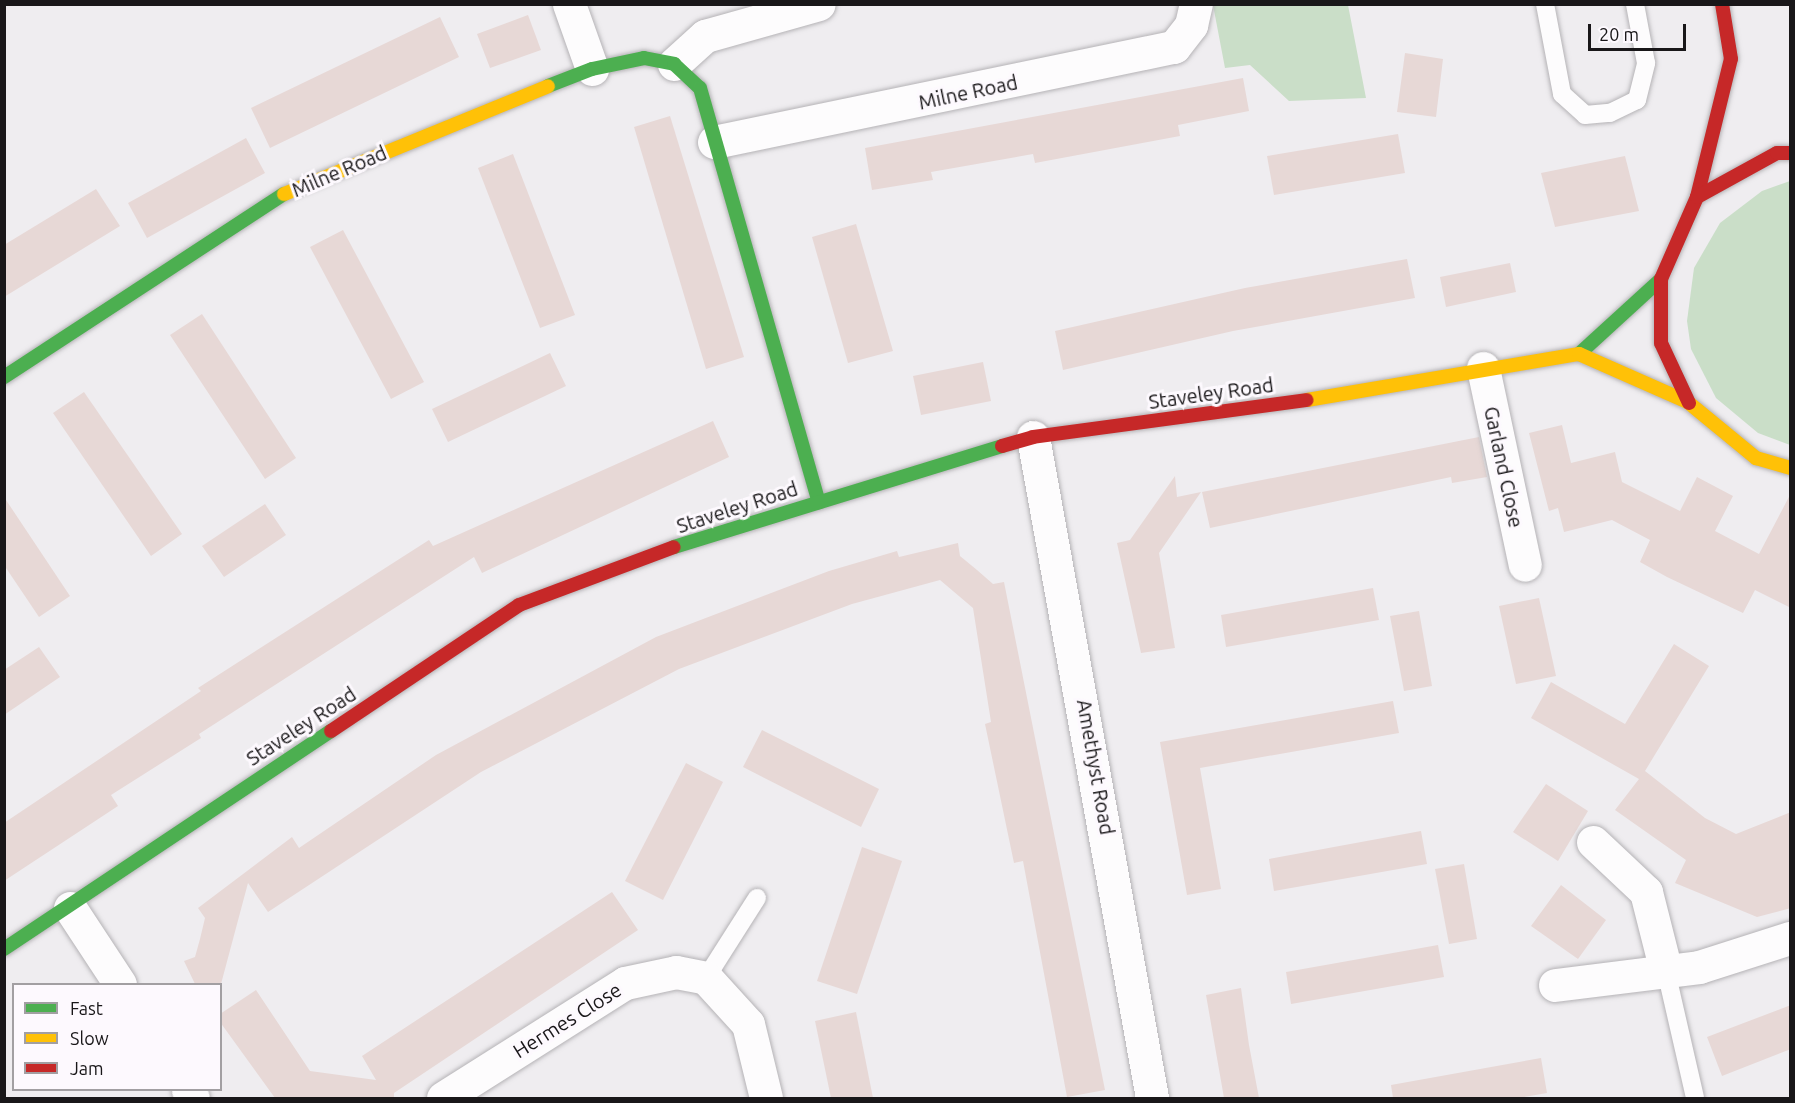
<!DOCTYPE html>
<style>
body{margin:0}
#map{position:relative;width:1795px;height:1103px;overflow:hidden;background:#efedf0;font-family:Ubuntu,sans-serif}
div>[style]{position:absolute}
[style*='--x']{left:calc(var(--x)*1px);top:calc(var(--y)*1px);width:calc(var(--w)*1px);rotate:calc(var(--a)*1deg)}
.green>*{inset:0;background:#cadec8}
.building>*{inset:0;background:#e7d8d6}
.roads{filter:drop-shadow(0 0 2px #b5b3b6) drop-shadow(0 0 2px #b5b3b6)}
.lane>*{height:18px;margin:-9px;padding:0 9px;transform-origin:9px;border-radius:9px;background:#fdfcfd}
.street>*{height:33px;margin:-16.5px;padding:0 16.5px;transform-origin:16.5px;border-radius:16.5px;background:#fdfcfd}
.fast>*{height:14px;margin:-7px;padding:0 7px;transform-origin:7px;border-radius:7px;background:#4caf50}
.slow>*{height:14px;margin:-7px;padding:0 7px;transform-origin:7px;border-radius:7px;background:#ffc107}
.jam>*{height:14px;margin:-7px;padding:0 7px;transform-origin:7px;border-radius:7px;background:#c62828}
span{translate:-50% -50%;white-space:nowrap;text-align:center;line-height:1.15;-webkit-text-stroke:6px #fdf9fe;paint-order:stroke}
.street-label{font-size:20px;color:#191719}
.frame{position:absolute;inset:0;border:6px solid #191719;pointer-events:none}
.legend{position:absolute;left:12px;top:983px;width:210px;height:108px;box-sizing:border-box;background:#fdf9fe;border:2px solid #a29fa2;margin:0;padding:8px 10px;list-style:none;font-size:18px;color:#191719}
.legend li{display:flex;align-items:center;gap:12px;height:30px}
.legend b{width:30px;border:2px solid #a29fa2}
.scale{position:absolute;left:1588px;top:24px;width:98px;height:27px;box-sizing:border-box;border:3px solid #191719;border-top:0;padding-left:8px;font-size:18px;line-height:21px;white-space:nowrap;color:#191719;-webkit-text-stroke:4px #fdf9fe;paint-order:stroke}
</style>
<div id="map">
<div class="green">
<div style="clip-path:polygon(1213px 5px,1348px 5px,1366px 98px,1289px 101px,1250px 65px,1225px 68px)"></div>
<div style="clip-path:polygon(1790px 181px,1790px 445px,1758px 433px,1716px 398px,1691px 349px,1687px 321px,1694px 268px,1720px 223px,1762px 191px)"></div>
</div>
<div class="building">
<div style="clip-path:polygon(528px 15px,541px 50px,490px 68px,477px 34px)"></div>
<div style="clip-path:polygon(440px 17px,459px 57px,270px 148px,251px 108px)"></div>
<div style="clip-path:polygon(1405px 53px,1443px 59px,1436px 117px,1397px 112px)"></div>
<div style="clip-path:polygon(1243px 78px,1249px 111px,1178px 125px,1180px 136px,1035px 163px,1033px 154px,931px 172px,933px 180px,872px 190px,865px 148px)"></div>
<div style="clip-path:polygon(670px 116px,744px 357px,706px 369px,634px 127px)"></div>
<div style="clip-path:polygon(1398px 134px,1405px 173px,1274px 195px,1267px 156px)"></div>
<div style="clip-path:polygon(246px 138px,265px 173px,147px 238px,128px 203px)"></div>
<div style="clip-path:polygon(513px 154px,575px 315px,540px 328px,478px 168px)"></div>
<div style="clip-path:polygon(1625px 156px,1639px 211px,1555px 227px,1541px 173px)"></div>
<div style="clip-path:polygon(96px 189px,120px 226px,4px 297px,4px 245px)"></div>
<div style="clip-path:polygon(856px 224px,893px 351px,848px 363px,812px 237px)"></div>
<div style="clip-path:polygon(343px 230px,424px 382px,391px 399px,310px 247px)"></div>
<div style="clip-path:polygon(1407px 259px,1415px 298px,1233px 331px,1063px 370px,1055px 331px,1245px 288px)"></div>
<div style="clip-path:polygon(1510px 263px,1516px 292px,1446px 307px,1440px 277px)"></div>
<div style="clip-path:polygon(202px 314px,296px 458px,265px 479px,170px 335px)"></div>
<div style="clip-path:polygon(550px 353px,566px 386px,448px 442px,432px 409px)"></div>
<div style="clip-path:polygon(983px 362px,991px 401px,921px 415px,913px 376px)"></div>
<div style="clip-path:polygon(84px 392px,182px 534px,151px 556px,53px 413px)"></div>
<div style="clip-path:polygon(713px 421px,729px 457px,482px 573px,474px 557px,199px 734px,201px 738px,111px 795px,118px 806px,4px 881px,4px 823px,201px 691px,198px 688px,429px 540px,433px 546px)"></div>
<div style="clip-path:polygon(1562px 425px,1571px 463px,1615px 452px,1622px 482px,1680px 511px,1697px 477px,1733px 496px,1715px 531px,1759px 554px,1791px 493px,1791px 608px,1755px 590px,1743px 613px,1667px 577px,1640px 562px,1650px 540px,1612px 520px,1564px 532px,1558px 508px,1549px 511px,1529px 433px)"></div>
<div style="clip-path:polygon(1479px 437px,1487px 477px,1452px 483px,1451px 477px,1210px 528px,1202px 492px)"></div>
<div style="clip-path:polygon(1175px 476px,1177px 497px,1201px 492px,1159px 553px,1175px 648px,1141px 653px,1117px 543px,1130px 540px)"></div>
<div style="clip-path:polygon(4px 497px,70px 596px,39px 617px,4px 565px)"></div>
<div style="clip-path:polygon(265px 504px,286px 535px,224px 577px,202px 546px)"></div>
<div style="clip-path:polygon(958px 543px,960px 556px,977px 570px,993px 584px,1004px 582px,1105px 1090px,1067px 1097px,1023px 861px,1014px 863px,985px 724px,991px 722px,973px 608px,940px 580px,852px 604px,679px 669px,481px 772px,268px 912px,248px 883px,221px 984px,195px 984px,184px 961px,195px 957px,200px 939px,205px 918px,198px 908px,292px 837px,299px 848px,436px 755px,656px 637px,829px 571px,897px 551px,899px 557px)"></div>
<div style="clip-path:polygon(1373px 588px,1379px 620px,1226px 647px,1221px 615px)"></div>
<div style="clip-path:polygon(1539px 598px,1556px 676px,1516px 684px,1499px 606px)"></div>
<div style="clip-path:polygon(1419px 611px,1432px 686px,1404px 691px,1390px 616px)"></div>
<div style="clip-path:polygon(1674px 644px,1709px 666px,1645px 771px,1705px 818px,1736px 834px,1791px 812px,1791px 908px,1757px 917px,1675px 883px,1686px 860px,1615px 810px,1639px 779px,1531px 718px,1551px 682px,1625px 724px)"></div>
<div style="clip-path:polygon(39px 647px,60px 677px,4px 715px,4px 670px)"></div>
<div style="clip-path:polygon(1393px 701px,1399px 733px,1200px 768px,1221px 889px,1187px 895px,1160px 742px)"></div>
<div style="clip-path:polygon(762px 730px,879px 789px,861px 827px,743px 767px)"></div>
<div style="clip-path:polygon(686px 763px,723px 782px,663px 900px,625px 881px)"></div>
<div style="clip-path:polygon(1546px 784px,1588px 811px,1558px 861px,1513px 832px)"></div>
<div style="clip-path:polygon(1421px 831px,1427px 864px,1274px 891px,1269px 859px)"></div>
<div style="clip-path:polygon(862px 847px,902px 861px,857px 994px,817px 981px)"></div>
<div style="clip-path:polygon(1464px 864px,1477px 939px,1449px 944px,1435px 869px)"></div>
<div style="clip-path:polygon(1561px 885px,1606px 920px,1578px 959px,1531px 926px)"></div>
<div style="clip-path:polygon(612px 892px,638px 930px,394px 1093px,394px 1098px,275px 1098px,220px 1022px,220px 1014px,256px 990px,310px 1071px,376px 1080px,362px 1056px)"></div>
<div style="clip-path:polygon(1438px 945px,1444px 977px,1291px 1004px,1286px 972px)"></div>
<div style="clip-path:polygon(1241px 988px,1249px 1045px,1259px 1098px,1224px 1098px,1206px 995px)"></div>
<div style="clip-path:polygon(1791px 1005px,1791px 1049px,1722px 1076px,1707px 1037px)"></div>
<div style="clip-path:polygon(856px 1012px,873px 1098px,831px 1098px,815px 1021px)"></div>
<div style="clip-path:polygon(1541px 1058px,1547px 1093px,1519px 1098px,1393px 1098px,1391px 1085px)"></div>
</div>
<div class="roads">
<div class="lane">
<div style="--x:1545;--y:4;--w:92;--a:79.3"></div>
<div style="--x:1562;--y:94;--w:31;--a:42"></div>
<div style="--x:1585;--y:115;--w:25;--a:-5"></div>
<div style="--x:1610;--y:113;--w:30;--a:-26"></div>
<div style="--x:1637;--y:100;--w:38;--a:-76"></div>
<div style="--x:1646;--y:63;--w:60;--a:-100.6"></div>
<div style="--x:1666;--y:971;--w:130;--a:77.1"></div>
<div style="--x:706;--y:978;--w:95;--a:-57.5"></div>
</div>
<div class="street">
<div style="--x:569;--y:4;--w:69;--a:70.5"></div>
<div style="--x:674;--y:64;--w:42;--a:-42.1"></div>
<div style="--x:705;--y:36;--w:118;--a:-15.7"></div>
<div style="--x:714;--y:142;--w:470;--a:-11.7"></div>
<div style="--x:1174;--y:47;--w:28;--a:-52"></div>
<div style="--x:1191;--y:25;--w:22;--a:-77"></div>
<div style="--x:1483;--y:368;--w:201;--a:78"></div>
<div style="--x:1033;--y:437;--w:672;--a:79.79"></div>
<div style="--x:1593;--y:842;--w:73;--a:43.3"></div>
<div style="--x:1646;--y:892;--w:81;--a:75.8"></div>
<div style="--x:70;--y:908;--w:91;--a:56.7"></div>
<div style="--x:1555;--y:985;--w:145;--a:-7.1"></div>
<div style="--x:1699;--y:967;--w:96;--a:-17.7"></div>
<div style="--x:188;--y:1090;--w:9;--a:58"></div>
<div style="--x:443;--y:1098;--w:215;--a:-32.3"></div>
<div style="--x:625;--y:983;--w:52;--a:-12.2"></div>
<div style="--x:676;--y:972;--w:31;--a:11"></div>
<div style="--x:706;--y:978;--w:62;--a:47.6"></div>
<div style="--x:748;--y:1024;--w:76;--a:76.3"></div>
</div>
<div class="fast">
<div style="--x:548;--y:86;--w:47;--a:-21.1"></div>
<div style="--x:592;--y:69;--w:53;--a:-11.9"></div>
<div style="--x:644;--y:58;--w:31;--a:11"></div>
<div style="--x:674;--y:64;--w:35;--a:43"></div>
<div style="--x:700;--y:88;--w:431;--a:74"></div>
<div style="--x:1579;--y:354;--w:111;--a:-42.4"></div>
<div style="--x:4;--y:377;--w:334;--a:-33.2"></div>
<div style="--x:674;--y:547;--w:343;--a:-17.1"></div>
<div style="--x:4;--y:949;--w:393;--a:-33.7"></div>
</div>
<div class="slow">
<div style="--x:284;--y:194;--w:285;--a:-22.2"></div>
<div style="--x:1307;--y:400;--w:276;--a:-9.6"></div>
<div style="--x:1579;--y:354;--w:119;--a:23.8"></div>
<div style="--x:1689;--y:403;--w:87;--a:39.4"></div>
<div style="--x:1756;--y:458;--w:35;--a:16"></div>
</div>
<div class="jam">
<div style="--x:1697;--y:197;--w:142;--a:-76.2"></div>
<div style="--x:1731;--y:59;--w:56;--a:-99.3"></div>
<div style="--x:1689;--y:403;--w:66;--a:-115"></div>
<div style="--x:1661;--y:343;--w:64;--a:-90"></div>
<div style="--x:1661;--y:279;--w:90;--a:-66.3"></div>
<div style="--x:1697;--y:197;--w:91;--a:-28.8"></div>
<div style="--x:1777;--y:153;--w:13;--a:0"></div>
<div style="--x:1002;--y:446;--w:32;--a:-16"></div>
<div style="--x:1033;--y:437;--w:276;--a:-7.7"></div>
<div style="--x:331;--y:731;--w:226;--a:-33.8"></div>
<div style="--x:519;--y:605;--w:165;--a:-20.5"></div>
</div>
</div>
<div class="street-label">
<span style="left:968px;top:92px;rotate:-12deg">Milne Road</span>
<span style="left:339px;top:171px;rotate:-23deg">Milne Road</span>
<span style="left:1211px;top:393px;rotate:-8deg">Staveley Road</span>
<span style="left:1504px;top:467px;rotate:78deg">Garland Close</span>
<span style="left:737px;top:507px;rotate:-18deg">Staveley Road</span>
<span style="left:301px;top:726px;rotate:-33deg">Staveley Road</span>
<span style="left:1096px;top:767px;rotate:80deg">Amethyst Road</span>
<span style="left:567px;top:1020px;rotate:-32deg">Hermes Close</span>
</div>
<div class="frame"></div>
<ul class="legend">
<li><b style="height:8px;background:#4caf50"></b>Fast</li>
<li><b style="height:8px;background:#ffc107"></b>Slow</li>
<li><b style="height:8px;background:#c62828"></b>Jam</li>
</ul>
<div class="scale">20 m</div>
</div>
